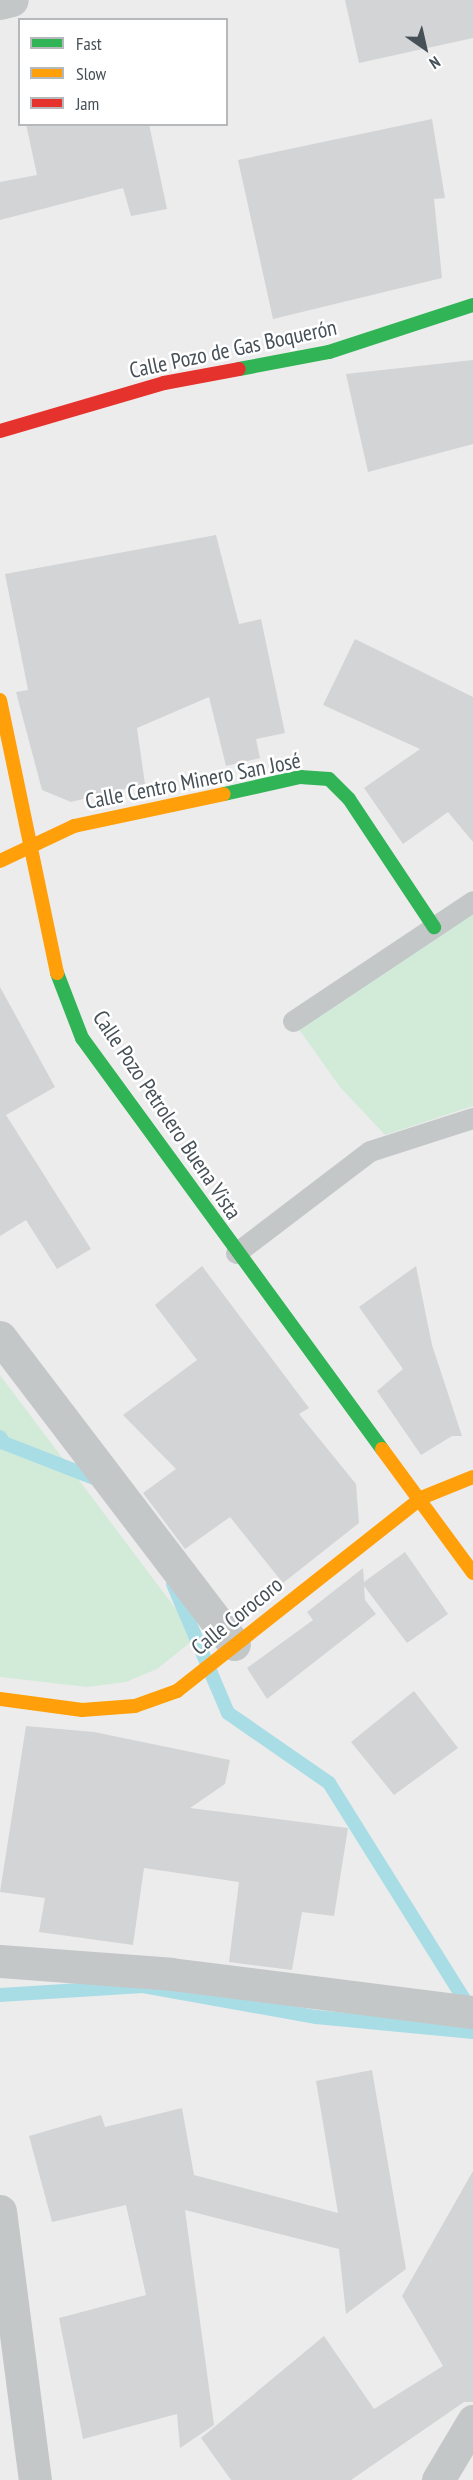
<!DOCTYPE html>
<meta charset="utf-8">
<style>
body{margin:0}
#map{position:relative;width:473px;height:2480px;overflow:hidden;background:#edecec;font-family:"PT Sans Narrow",sans-serif}
div>[style]{position:absolute}
[style*='--x']{left:calc(var(--x)*1px);top:calc(var(--y)*1px);width:calc(var(--w)*1px);rotate:calc(var(--a)*1deg)}
.green>*{inset:0;background:#d2ebd9}
.stream>*{height:14px;margin:-7px;padding:0 7px;transform-origin:7px;border-radius:7px;background:#a9dde6}
.building>*{inset:0;background:#d3d4d5}
.lane>*{height:21px;margin:-10.5px;padding:0 10.5px;transform-origin:10.5px;border-radius:10.5px;background:#c4c7c8}
.street>*{height:33px;margin:-16.5px;padding:0 16.5px;transform-origin:16.5px;border-radius:16.5px;background:#c4c7c8}
.fast>*{height:14px;margin:-7px;padding:0 7px;transform-origin:7px;border-radius:7px;background:#30b455}
.slow>*{height:14px;margin:-7px;padding:0 7px;transform-origin:7px;border-radius:7px;background:#ff9f0a}
.jam>*{height:14px;margin:-7px;padding:0 7px;transform-origin:7px;border-radius:7px;background:#e5322d}
span{translate:-50% -50%;white-space:nowrap;text-align:center;line-height:1.15;-webkit-text-stroke:5px #fff;paint-order:stroke}
.street-label{font-size:22px;color:#465057}
.legend{position:absolute;left:18px;top:18px;width:210px;height:108px;box-sizing:border-box;background:#fff;border:2px solid #b5b9bc;margin:0;padding:8px 10px;list-style:none;font-size:18px;color:#465057}
.legend li{display:flex;align-items:center;gap:12px;height:30px}
.legend b{width:30px;border:2px solid #b5b9bc}
.north{position:absolute;left:395px;top:18px;width:60px;height:60px;-webkit-text-stroke:4px #fff;paint-order:stroke;rotate:146deg;font-size:16px;font-weight:700;line-height:24px;text-align:center;color:#465057}
.north::after{content:'';display:block;margin:auto;width:21px;height:27px;background:#465057;clip-path:polygon(50% 0,100% 100%,50% 72%,0 100%)}
</style>
<div id="map">
<div class="green">
<div style="clip-path:polygon(473px 913px,473px 1106px,385px 1135px,340px 1087px,298px 1028px)"></div>
<div style="clip-path:polygon(0 1375px,197px 1637px,157px 1669px,126px 1682px,87px 1687px,0 1677px)"></div>
</div>
<div class="stream">
<div style="--x:0;--y:1437;--w:7;--a:56"></div>
<div style="--x:4;--y:1443;--w:102;--a:21.3"></div>
<div style="--x:173;--y:1584;--w:140;--a:66.9"></div>
<div style="--x:228;--y:1713;--w:123;--a:34.7"></div>
<div style="--x:329;--y:1783;--w:266;--a:58"></div>
<div style="--x:0;--y:1995;--w:143;--a:-3.6"></div>
<div style="--x:143;--y:1986;--w:176;--a:10.2"></div>
<div style="--x:316;--y:2017;--w:158;--a:5.5"></div>
</div>
<div class="building">
<div style="clip-path:polygon(345px 0,473px 0,473px 38px,359px 63px)"></div>
<div style="clip-path:polygon(432px 119px,445px 198px,434px 199px,442px 278px,273px 319px,238px 160px)"></div>
<div style="clip-path:polygon(26px 124px,149px 124px,167px 209px,131px 216px,123px 188px,0 220px,0 182px,37px 175px)"></div>
<div style="clip-path:polygon(473px 360px,473px 444px,368px 472px,346px 374px)"></div>
<div style="clip-path:polygon(216px 535px,239px 624px,261px 619px,285px 733px,256px 739px,260px 758px,226px 766px,209px 697px,137px 728px,145px 784px,71px 802px,42px 790px,16px 692px,28px 690px,5px 574px)"></div>
<div style="clip-path:polygon(355px 639px,473px 697px,473px 842px,448px 812px,403px 844px,364px 788px,420px 749px,323px 705px)"></div>
<div style="clip-path:polygon(0 987px,55px 1087px,6px 1115px,91px 1249px,57px 1269px,26px 1220px,0 1236px)"></div>
<div style="clip-path:polygon(202px 1266px,309px 1408px,299px 1414px,356px 1484px,359px 1523px,283px 1583px,230px 1517px,185px 1549px,143px 1493px,176px 1469px,123px 1415px,197px 1360px,155px 1305px)"></div>
<div style="clip-path:polygon(416px 1266px,432px 1345px,462px 1436px,452px 1436px,421px 1455px,377px 1391px,403px 1369px,359px 1307px)"></div>
<div style="clip-path:polygon(405px 1552px,448px 1614px,407px 1643px,364px 1586px,365px 1600px,376px 1614px,267px 1699px,247px 1668px,313px 1620px,307px 1612px,363px 1568px,364px 1582px)"></div>
<div style="clip-path:polygon(414px 1691px,458px 1748px,394px 1795px,351px 1742px)"></div>
<div style="clip-path:polygon(26px 1726px,94px 1732px,230px 1760px,225px 1784px,190px 1808px,348px 1828px,334px 1916px,302px 1912px,292px 1970px,229px 1962px,239px 1882px,144px 1868px,133px 1945px,39px 1932px,45px 1898px,0 1892px)"></div>
<div style="clip-path:polygon(372px 2070px,406px 2269px,346px 2314px,339px 2249px,185px 2210px,214px 2425px,180px 2448px,177px 2414px,83px 2439px,59px 2318px,146px 2295px,126px 2205px,52px 2222px,29px 2136px,101px 2115px,105px 2127px,182px 2108px,194px 2175px,338px 2213px,316px 2081px)"></div>
<div style="clip-path:polygon(473px 2171px,473px 2402px,464px 2402px,351px 2480px,231px 2480px,201px 2438px,324px 2336px,374px 2409px,443px 2366px,402px 2296px)"></div>
</div>
<div class="lane">
<div style="--x:293;--y:1021;--w:216;--a:-33.7"></div>
<div style="--x:236;--y:1253;--w:168;--a:-37.3"></div>
<div style="--x:370;--y:1151;--w:108;--a:-17.8"></div>
</div>
<div class="street">
<div style="--x:0;--y:3;--w:12;--a:-14"></div>
<div style="--x:0;--y:1337;--w:386;--a:52.7"></div>
<div style="--x:0;--y:1961;--w:171;--a:4.3"></div>
<div style="--x:171;--y:1974;--w:304;--a:7.2"></div>
<div style="--x:0;--y:2211;--w:271;--a:82.6"></div>
<div style="--x:438;--y:2480;--w:69;--a:-59.3"></div>
</div>
<div class="fast">
<div style="--x:239;--y:369;--w:92;--a:-10.7"></div>
<div style="--x:329;--y:352;--w:151;--a:-18.1"></div>
<div style="--x:224;--y:794;--w:78;--a:-12.6"></div>
<div style="--x:300;--y:777;--w:29;--a:4"></div>
<div style="--x:329;--y:779;--w:28;--a:45"></div>
<div style="--x:349;--y:799;--w:154;--a:56.4"></div>
<div style="--x:57;--y:973;--w:70;--a:69"></div>
<div style="--x:82;--y:1038;--w:509;--a:53.87"></div>
</div>
<div class="slow">
<div style="--x:0;--y:700;--w:279;--a:78.2"></div>
<div style="--x:0;--y:861;--w:82;--a:-25.3"></div>
<div style="--x:74;--y:826;--w:153;--a:-12"></div>
<div style="--x:382;--y:1449;--w:154;--a:53.7"></div>
<div style="--x:0;--y:1699;--w:83;--a:7.6"></div>
<div style="--x:82;--y:1710;--w:53;--a:-4.3"></div>
<div style="--x:135;--y:1706;--w:45;--a:-19.7"></div>
<div style="--x:177;--y:1691;--w:311;--a:-38.3"></div>
<div style="--x:421;--y:1498;--w:56;--a:-22"></div>
</div>
<div class="jam">
<div style="--x:0;--y:431;--w:171;--a:-16.3"></div>
<div style="--x:164;--y:383;--w:76;--a:-10.6"></div>
</div>
<div class="street-label">
<span style="left:233px;top:349px;rotate:-12deg">Calle Pozo de Gas Boquerón</span>
<span style="left:193px;top:781px;rotate:-11deg">Calle Centro Minero San José</span>
<span style="left:167px;top:1115px;rotate:56deg">Calle Pozo Petrolero Buena Vista</span>
<span style="left:237px;top:1616px;rotate:-39deg">Calle Corocoro</span>
</div>
<ul class="legend">
<li><b style="height:8px;background:#30b455"></b>Fast</li>
<li><b style="height:8px;background:#ff9f0a"></b>Slow</li>
<li><b style="height:8px;background:#e5322d"></b>Jam</li>
</ul>
<div class="north">N</div>
</div>
